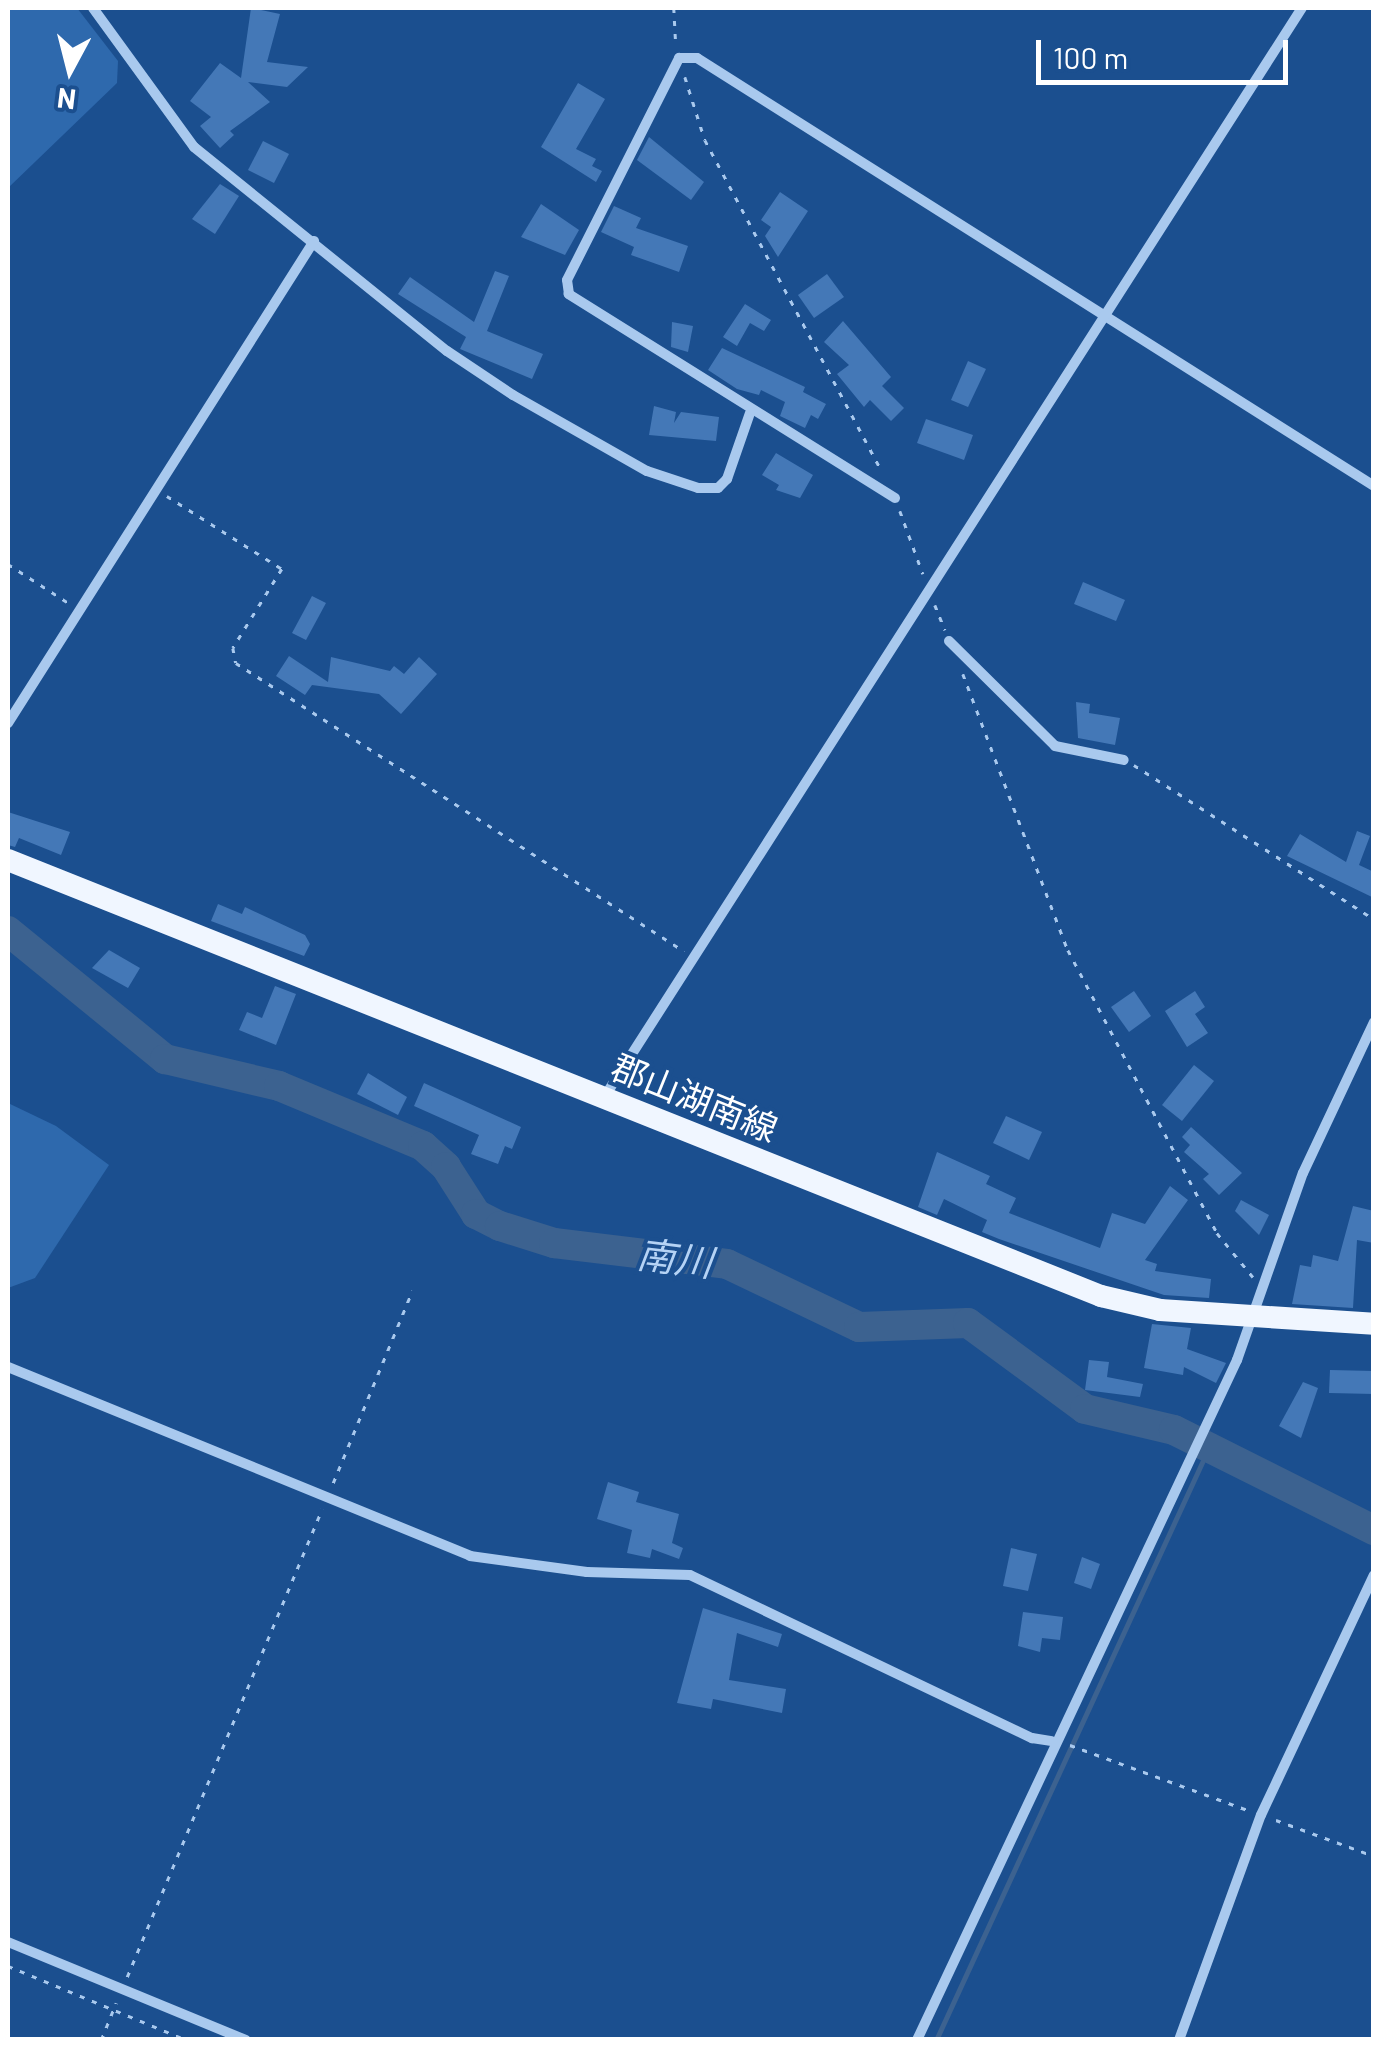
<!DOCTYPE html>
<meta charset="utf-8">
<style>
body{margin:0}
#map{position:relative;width:1381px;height:2047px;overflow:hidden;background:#1b4f8f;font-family:Barlow,"Noto Sans JP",sans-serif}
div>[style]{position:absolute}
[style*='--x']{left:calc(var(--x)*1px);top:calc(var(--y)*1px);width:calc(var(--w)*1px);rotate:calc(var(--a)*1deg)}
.green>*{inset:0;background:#2e69ad}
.stream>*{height:5px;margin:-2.5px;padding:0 2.5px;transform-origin:2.5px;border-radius:2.5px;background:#3c6290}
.river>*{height:30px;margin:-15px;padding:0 15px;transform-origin:15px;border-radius:15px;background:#3c6290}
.building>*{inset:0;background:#4478b7}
.path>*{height:2.5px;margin-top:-1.25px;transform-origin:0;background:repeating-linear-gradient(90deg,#a9c9ee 0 5px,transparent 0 13px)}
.street>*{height:10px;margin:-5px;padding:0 5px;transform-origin:5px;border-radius:5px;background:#a9c9ee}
.primary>*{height:22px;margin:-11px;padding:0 11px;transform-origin:11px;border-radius:11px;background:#f0f6ff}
span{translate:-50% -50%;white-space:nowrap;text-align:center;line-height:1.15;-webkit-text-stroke:8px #1b4f8f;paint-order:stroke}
.street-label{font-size:35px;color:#fff}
.water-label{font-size:38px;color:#b5d3f5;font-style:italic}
.frame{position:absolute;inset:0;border:10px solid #fff;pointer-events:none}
.north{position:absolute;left:20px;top:20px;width:100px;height:100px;-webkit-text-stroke:8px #1b4f8f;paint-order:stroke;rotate:187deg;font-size:28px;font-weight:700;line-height:40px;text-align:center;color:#fff}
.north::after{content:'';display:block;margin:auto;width:35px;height:45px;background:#fff;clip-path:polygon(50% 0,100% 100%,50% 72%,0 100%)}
.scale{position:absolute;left:1036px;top:40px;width:252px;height:45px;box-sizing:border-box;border:5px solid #fff;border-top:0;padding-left:12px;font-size:30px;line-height:35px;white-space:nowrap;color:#fff;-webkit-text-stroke:8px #1b4f8f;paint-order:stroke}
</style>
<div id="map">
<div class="green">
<div style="clip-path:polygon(8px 8px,77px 8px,118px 61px,117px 83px,8px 188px)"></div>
<div style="clip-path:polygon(8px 1103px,56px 1126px,109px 1165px,35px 1278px,8px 1288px)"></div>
</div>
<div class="stream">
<div style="--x:936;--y:2040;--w:655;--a:-65.27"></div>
</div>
<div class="river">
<div style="--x:8;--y:931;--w:203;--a:39.2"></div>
<div style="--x:165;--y:1059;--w:117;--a:13.3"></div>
<div style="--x:279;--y:1086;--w:156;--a:22.6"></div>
<div style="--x:423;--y:1146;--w:31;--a:42"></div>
<div style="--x:446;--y:1167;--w:56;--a:57.4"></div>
<div style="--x:476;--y:1214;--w:27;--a:27"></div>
<div style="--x:500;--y:1226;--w:57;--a:17.5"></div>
<div style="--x:554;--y:1243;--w:174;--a:6.9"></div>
<div style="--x:727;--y:1264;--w:146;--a:25.5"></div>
<div style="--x:859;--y:1327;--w:109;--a:-2.1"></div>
<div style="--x:968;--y:1323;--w:145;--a:36.3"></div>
<div style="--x:1085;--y:1409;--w:91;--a:13.3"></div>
<div style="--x:1174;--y:1430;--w:224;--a:26.6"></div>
</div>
<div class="building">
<div style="clip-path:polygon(251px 8px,280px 14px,267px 62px,308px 67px,287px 87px,248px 82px,270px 102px,230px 131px,234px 135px,220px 148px,200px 126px,211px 117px,190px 101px,220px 63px,241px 78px)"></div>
<div style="clip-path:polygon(578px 83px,605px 99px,576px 149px,596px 159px,592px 166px,602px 171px,596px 182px,541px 147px)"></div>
<div style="clip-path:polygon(649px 137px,704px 182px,691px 200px,637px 160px)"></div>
<div style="clip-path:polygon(263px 141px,289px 154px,274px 183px,248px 170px)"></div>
<div style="clip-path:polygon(220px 184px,239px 196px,215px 234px,192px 219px)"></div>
<div style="clip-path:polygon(780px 192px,808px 211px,778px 257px,765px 236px,771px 227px,761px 220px)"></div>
<div style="clip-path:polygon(541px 204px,579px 230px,565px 255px,521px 237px)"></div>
<div style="clip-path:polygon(614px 206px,641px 218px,636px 228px,688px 246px,679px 272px,631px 255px,634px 247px,601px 232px)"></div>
<div style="clip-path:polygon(495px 271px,509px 276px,487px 331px,543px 354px,532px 379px,460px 349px,466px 337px,398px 294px,410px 277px,474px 322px)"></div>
<div style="clip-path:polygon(827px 274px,844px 297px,814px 318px,798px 295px)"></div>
<div style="clip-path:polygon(745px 304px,771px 320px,764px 331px,750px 323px,737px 346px,723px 337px)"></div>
<div style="clip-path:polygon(843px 321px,891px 377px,882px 386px,904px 408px,891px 421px,870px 400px,864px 407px,837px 374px,849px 365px,824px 342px)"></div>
<div style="clip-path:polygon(672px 322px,693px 326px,688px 352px,671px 347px)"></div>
<div style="clip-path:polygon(722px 348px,805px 387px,803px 392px,826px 404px,818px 419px,811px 415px,805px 428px,780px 416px,785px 402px,761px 390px,759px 395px,737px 389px,708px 370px)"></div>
<div style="clip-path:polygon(968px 361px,986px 369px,968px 407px,951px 400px)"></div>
<div style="clip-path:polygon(654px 406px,676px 412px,674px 423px,681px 412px,719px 417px,716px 441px,649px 435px)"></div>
<div style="clip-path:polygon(926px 419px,973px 435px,964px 460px,917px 443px)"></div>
<div style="clip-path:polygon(776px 453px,813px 475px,800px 498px,776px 490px,779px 485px,762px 475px)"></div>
<div style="clip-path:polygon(1083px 582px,1125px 600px,1116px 621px,1074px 604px)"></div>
<div style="clip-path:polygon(312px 596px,326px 603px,306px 640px,292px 633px)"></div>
<div style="clip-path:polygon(289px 656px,328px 682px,331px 657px,390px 671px,394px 666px,404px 674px,419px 657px,437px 674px,401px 714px,379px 694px,312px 685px,305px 695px,276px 676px)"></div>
<div style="clip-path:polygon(1076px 702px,1090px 704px,1089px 713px,1120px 718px,1115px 745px,1078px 738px)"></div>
<div style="clip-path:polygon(8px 812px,70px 832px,61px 855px,19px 838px,15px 847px,8px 845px)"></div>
<div style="clip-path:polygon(1357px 831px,1370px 836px,1359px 865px,1374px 872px,1374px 898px,1287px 856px,1300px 834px,1346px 862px)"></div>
<div style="clip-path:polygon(218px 904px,242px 914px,245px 907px,305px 935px,310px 944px,304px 956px,211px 921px)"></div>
<div style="clip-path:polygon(109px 950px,140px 968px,128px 988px,92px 968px)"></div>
<div style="clip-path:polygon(275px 986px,296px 994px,276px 1045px,239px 1030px,247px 1012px,262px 1018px)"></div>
<div style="clip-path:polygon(1134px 991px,1151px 1016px,1129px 1032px,1111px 1007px)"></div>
<div style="clip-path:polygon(1195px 991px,1205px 1007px,1195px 1014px,1208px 1033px,1187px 1047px,1165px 1011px)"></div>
<div style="clip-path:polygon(1194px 1065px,1214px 1081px,1182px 1121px,1162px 1105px)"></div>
<div style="clip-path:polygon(368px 1073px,407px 1097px,398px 1115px,357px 1094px)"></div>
<div style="clip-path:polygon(424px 1083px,521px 1127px,512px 1149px,505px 1146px,498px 1164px,471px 1154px,479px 1135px,414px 1106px)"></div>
<div style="clip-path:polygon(1006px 1116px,1042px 1132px,1029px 1160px,993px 1143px)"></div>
<div style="clip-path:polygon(1191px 1127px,1242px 1173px,1219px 1195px,1203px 1179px,1209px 1174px,1184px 1152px,1190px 1145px,1182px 1137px)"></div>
<div style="clip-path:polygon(937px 1152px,990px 1176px,986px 1184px,1016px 1198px,1009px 1213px,1100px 1248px,1112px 1213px,1145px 1224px,1170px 1186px,1188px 1200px,1145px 1260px,1157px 1264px,1155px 1271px,1211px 1279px,1209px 1298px,1164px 1295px,999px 1239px,982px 1232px,987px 1220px,944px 1199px,937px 1215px,918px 1207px)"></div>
<div style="clip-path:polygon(1241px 1200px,1269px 1215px,1259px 1235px,1235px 1211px)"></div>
<div style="clip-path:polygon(1353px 1206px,1374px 1211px,1374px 1243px,1357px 1240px,1353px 1308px,1292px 1304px,1300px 1265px,1311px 1267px,1313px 1255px,1338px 1261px)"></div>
<div style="clip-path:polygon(1152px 1324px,1191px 1328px,1187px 1349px,1226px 1363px,1216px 1383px,1184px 1367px,1183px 1375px,1144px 1368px)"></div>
<div style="clip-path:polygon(1089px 1360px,1109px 1362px,1107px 1377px,1143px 1384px,1140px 1397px,1085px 1390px)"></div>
<div style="clip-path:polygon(1330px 1370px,1374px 1371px,1374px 1394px,1329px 1393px)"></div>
<div style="clip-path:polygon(1303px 1382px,1318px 1388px,1301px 1438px,1279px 1426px)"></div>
<div style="clip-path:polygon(608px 1482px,639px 1492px,636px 1502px,679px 1514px,672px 1543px,683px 1548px,679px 1559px,652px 1549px,650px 1558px,627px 1553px,632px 1530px,597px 1519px)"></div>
<div style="clip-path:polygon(1011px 1548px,1037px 1554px,1028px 1591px,1003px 1586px)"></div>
<div style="clip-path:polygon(1082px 1557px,1100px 1564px,1091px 1589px,1074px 1583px)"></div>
<div style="clip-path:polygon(703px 1608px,782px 1634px,778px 1647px,737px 1633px,729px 1680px,786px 1689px,782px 1713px,713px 1699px,711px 1709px,677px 1703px)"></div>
<div style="clip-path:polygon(1023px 1612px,1063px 1617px,1060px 1640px,1042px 1638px,1040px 1652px,1018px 1646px)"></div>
</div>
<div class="path">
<div style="--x:674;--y:8;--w:38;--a:87"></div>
<div style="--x:685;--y:77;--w:66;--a:72.4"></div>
<div style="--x:705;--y:140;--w:376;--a:61.9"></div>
<div style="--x:167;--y:496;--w:136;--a:32.4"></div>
<div style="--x:282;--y:569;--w:93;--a:121.8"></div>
<div style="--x:233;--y:648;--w:15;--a:79"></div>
<div style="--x:236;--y:663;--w:533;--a:32.74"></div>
<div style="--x:900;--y:511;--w:67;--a:69.9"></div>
<div style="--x:8;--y:564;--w:74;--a:32.8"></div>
<div style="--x:935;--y:605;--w:27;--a:68"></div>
<div style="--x:963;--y:674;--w:295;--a:69.2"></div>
<div style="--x:1068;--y:950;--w:320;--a:62.2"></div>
<div style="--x:1217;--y:1233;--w:57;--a:50.7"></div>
<div style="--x:1134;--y:765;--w:285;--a:32.7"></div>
<div style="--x:333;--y:1483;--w:208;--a:-67.6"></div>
<div style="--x:1070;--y:1745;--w:192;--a:20.1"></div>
<div style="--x:1276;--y:1820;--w:104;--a:20.2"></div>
<div style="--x:8;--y:1966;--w:194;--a:22.5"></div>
<div style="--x:127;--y:1977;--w:507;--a:-67.38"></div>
<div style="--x:101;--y:2040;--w:40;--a:-68"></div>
</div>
<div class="street">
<div style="--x:93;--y:8;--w:172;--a:54"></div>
<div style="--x:194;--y:147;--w:325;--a:38.9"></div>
<div style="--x:447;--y:351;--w:79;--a:33.7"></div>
<div style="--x:513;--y:395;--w:154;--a:29.6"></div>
<div style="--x:647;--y:471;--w:54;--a:18.4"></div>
<div style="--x:698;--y:488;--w:20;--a:0"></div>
<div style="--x:718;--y:488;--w:13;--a:-45"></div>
<div style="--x:727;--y:479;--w:70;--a:-70.8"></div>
<div style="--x:895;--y:498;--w:385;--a:-148"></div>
<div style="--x:569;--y:294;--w:14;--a:-98"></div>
<div style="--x:567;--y:280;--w:249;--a:-63.2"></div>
<div style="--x:679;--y:58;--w:18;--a:0"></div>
<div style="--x:697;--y:58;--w:801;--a:32.3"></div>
<div style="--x:949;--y:641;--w:149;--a:44.7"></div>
<div style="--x:1055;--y:746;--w:70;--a:11.5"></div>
<div style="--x:8;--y:723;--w:571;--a:-57.59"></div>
<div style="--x:605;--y:1096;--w:1292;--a:-57.36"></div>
<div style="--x:8;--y:1367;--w:499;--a:22.2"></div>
<div style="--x:470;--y:1556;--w:118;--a:7.8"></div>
<div style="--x:587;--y:1572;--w:103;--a:1.7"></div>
<div style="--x:690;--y:1575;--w:379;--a:25.5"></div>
<div style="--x:1032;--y:1738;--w:20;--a:9"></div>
<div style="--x:8;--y:1942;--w:257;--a:22.4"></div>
<div style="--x:917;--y:2040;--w:752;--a:-64.8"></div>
<div style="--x:1237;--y:1360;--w:198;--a:-70.6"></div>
<div style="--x:1303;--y:1173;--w:167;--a:-64.8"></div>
<div style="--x:1179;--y:2040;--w:239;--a:-70"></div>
<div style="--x:1261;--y:1815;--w:265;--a:-64.8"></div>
</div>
<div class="primary">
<div style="--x:8;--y:860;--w:1177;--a:21.75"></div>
<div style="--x:1101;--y:1296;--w:61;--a:13.3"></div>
<div style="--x:1160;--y:1310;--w:214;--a:3.7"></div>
</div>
<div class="street-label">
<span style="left:695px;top:1097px;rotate:22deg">郡山湖南線</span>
</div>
<div class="water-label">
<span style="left:675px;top:1258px;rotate:7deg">南川</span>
</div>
<div class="frame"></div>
<div class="north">N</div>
<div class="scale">100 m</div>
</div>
